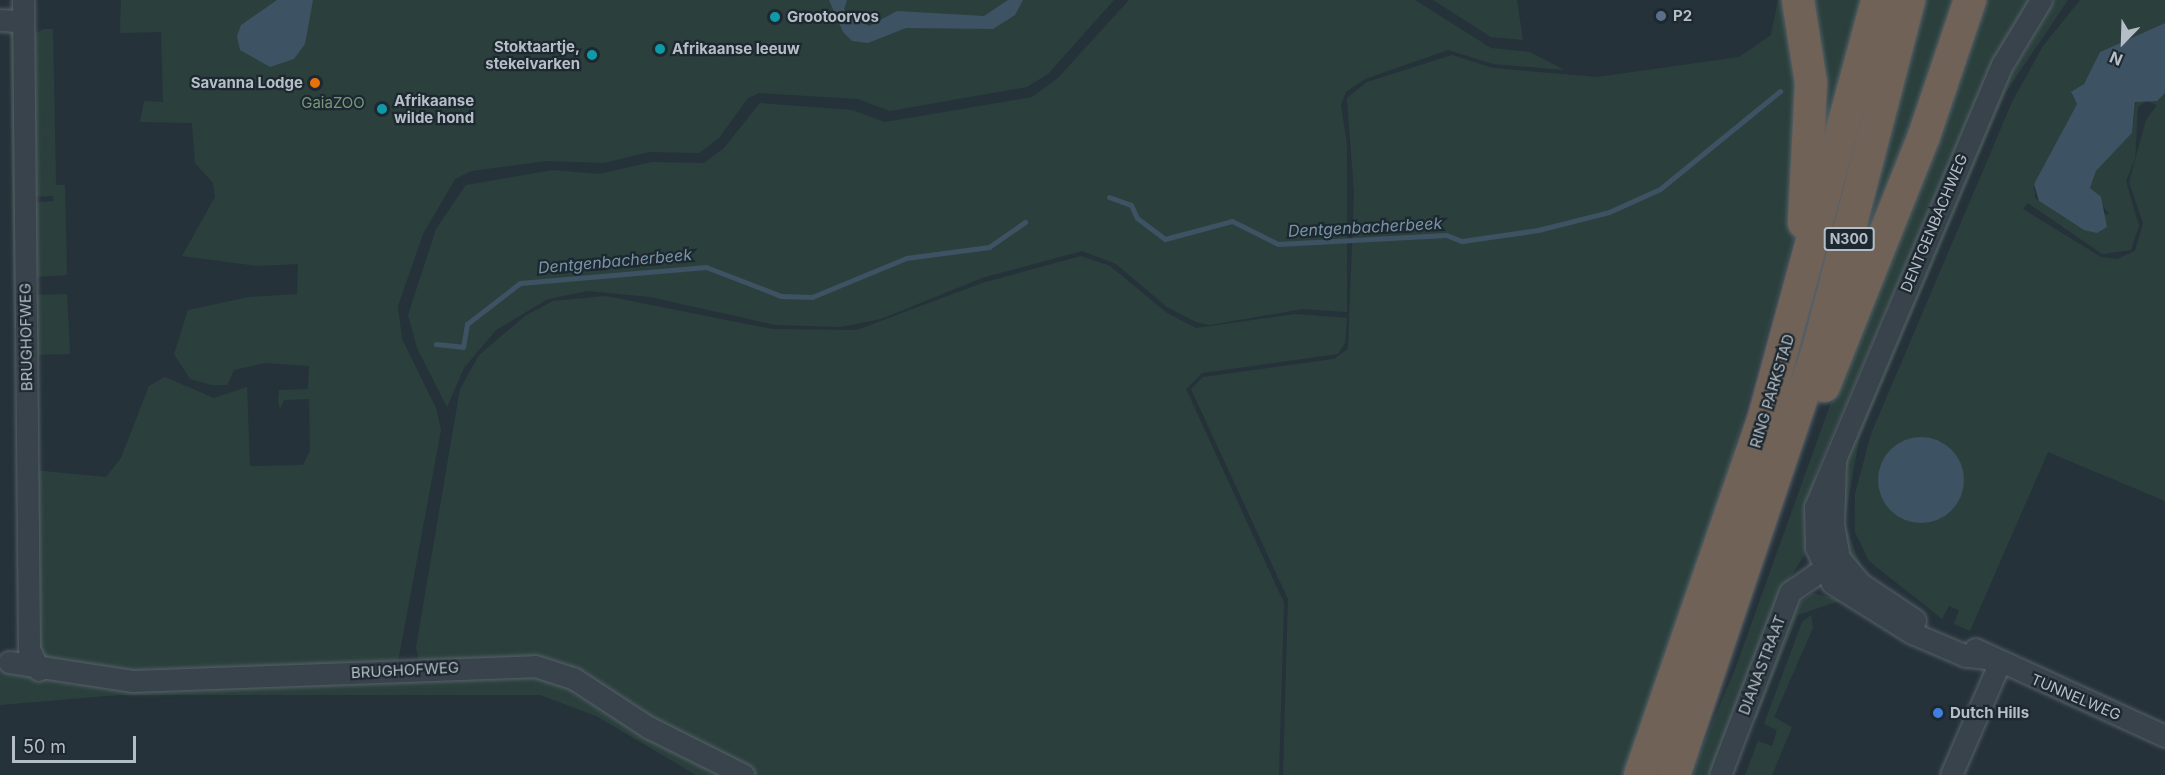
<!DOCTYPE html>
<style>
body{margin:0}
#map{position:relative;width:2165px;height:775px;overflow:hidden;background:#26323a;font-family:Inter,sans-serif}
div>[style]{position:absolute}
[style*='--x']{left:calc(var(--x)*1px);top:calc(var(--y)*1px);width:calc(var(--w)*1px);rotate:calc(var(--a)*1deg)}
.green>*{inset:0;background:#2b403d}
.water>*{inset:0;background:#3d5262}
.round{border-radius:50%}
.stream>*{height:5px;margin:-2.5px;padding:0 2.5px;transform-origin:2.5px;border-radius:2.5px;background:#3d5262}
.roads{filter:drop-shadow(0 0 2px #576169) drop-shadow(0 0 2px #576169)}
.minor>*{height:21px;margin:-10.5px;padding:0 10.5px;transform-origin:10.5px;border-radius:10.5px;background:#39434b}
.highway>*{height:32px;margin:-16px;padding:0 16px;transform-origin:16px;border-radius:16px;background:#706257}
.dots>*{width:16px;height:16px;translate:-50% -50%;box-sizing:border-box;border:3px solid #1e2830;border-radius:50%}
span{translate:-50% -50%;white-space:nowrap;text-align:center;line-height:1.15;-webkit-text-stroke:4.5px #1e2830;paint-order:stroke}
.shield-label span{padding:2px 4px;background:#1e2830;border:2px solid;border-radius:4px;-webkit-text-stroke-width:0}
.shield-label{font-size:14px;color:#b5bec6;font-weight:700}
.poi-label{font-size:15px;color:#b5bec6;font-weight:700}
.left{translate:0 -50%;text-align:left}
.right{translate:-100% -50%;text-align:right}
.park-label{font-size:15px;color:#759a78}
.street-label{font-size:15px;color:#b5bec6}
.water-label{font-size:16px;color:#7894a7;font-style:italic}
.north{position:absolute;left:2093px;top:12px;width:60px;height:60px;-webkit-text-stroke:4px #1e2830;paint-order:stroke;rotate:203deg;font-size:16px;font-weight:700;line-height:24px;text-align:center;color:#b5bec6}
.north::after{content:'';display:block;margin:auto;width:21px;height:27px;background:#b5bec6;clip-path:polygon(50% 0,100% 100%,50% 72%,0 100%)}
.scale{position:absolute;left:12px;top:736px;width:124px;height:27px;box-sizing:border-box;border:3px solid #b5bec6;border-top:0;padding-left:8px;font-size:18px;line-height:21px;white-space:nowrap;color:#b5bec6;-webkit-text-stroke:4px #1e2830;paint-order:stroke}
</style>
<div id="map">
<div class="green">
<div style="clip-path:polygon(121px 0,1114px 0,1048px 74px,1027px 87px,890px 111px,858px 99px,759px 93px,748px 98px,719px 138px,699px 153px,649px 152px,604px 163px,546px 161px,472px 171px,455px 179px,423px 234px,398px 306px,402px 339px,436px 408px,441px 430px,398px 662px,161px 675px,38px 660px,33px 470px,106px 477px,121px 458px,149px 386px,165px 377px,214px 398px,247px 387px,250px 466px,303px 465px,310px 451px,309px 399px,284px 400px,280px 409px,278px 402px,279px 390px,308px 389px,309px 366px,265px 363px,234px 370px,227px 385px,211px 385px,190px 379px,174px 354px,188px 310px,249px 297px,297px 294px,298px 264px,257px 266px,182px 256px,215px 197px,213px 183px,195px 163px,192px 123px,140px 122px,144px 101px,163px 102px,161px 32px,120px 33px)"></div>
<div style="clip-path:polygon(1129px 0,1415px 0,1491px 48px,1530px 52px,1564px 70px,1493px 64px,1448px 50px,1365px 79px,1346px 92px,1341px 105px,1347px 145px,1347px 312px,1303px 309px,1210px 325px,1196px 322px,1167px 307px,1116px 264px,1082px 251px,982px 278px,881px 319px,840px 327px,775px 325px,650px 297px,588px 291px,548px 299px,496px 330px,464px 368px,447px 407px,417px 348px,408px 315px,436px 229px,466px 185px,553px 170px,598px 174px,652px 162px,704px 163px,724px 148px,760px 103px,852px 110px,885px 122px,1032px 97px,1058px 78px)"></div>
<div style="clip-path:polygon(1433px 0,1517px 0,1523px 40px,1491px 37px)"></div>
<div style="clip-path:polygon(1778px 0,1792px 0,1798px 28px,1799px 220px,1729px 468px,1625px 775px,1283px 775px,1288px 599px,1191px 389px,1203px 377px,1334px 359px,1348px 349px,1354px 193px,1347px 98px,1367px 82px,1452px 55px,1493px 68px,1597px 77px,1739px 57px,1771px 35px)"></div>
<div style="clip-path:polygon(1804px 0,1868px 0,1822px 181px)"></div>
<div style="clip-path:polygon(1917px 0,1964px 0,1854px 279px,1866px 208px)"></div>
<div style="clip-path:polygon(1976px 0,2030px 0,1983px 85px,1816px 473px,1807px 551px,1784px 587px,1713px 775px,1690px 775px,1735px 669px)"></div>
<div style="clip-path:polygon(2054px 0,2068px 0,2006px 92px,1859px 440px,1844px 523px,1864px 574px,1842px 544px,1845px 465px,1852px 439px,2002px 89px)"></div>
<div style="clip-path:polygon(evenodd,2080px 0,2165px 0,2165px 23px,2100px 52px,2084px 84px,2071px 94px,2077px 104px,2034px 184px,2035px 198px,2066px 219px,2109px 214px,2090px 188px,2096px 171px,2132px 133px,2136px 101px,2155px 101px,2165px 93px,2165px 501px,2048px 452px,1970px 631px,1954px 624px,1959px 610px,1949px 606px,1942px 619px,1869px 561px,1855px 532px,1855px 494px,1871px 434px,2013px 100px,2043px 46px,2080px 0,2146px 101px,2157px 105px,2146px 120px,2129px 182px,2143px 223px,2135px 251px,2117px 259px,2101px 257px,2023px 209px,2028px 203px,2102px 254px,2131px 250px,2139px 226px,2126px 181px,2135px 159px,2138px 107px,2146px 101px,2080px 0,1942px 442px,1953px 452px,1964px 479px,1961px 494px,1928px 522px,1913px 522px,1942px 442px)"></div>
<div style="clip-path:polygon(43px 29px,53px 29px,56px 185px,65px 185px,67px 275px,35px 277px,30px 203px,54px 201px,53px 196px,30px 197px,31px 36px)"></div>
<div style="clip-path:polygon(10px 32px,15px 34px,20px 328px,14px 328px)"></div>
<div style="clip-path:polygon(1081px 256px,1110px 266px,1167px 313px,1196px 328px,1295px 314px,1347px 318px,1345px 343px,1338px 354px,1202px 373px,1186px 389px,1284px 603px,1279px 775px,757px 775px,671px 732px,580px 675px,419px 661px,416px 647px,460px 389px,479px 355px,525px 316px,553px 301px,606px 296px,772px 329px,857px 330px,982px 283px)"></div>
<div style="clip-path:polygon(67px 294px,70px 354px,32px 355px,35px 295px)"></div>
<div style="clip-path:polygon(1813px 593px,1842px 600px,1798px 615px,1756px 720px,1752px 718px,1795px 606px)"></div>
<div style="clip-path:polygon(1811px 615px,1813px 628px,1774px 717px,1792px 727px,1772px 775px,1745px 775px,1758px 741px,1772px 746px,1777px 730px,1764px 724px,1802px 622px)"></div>
<div style="clip-path:polygon(0 666px,32px 675px,540px 672px,731px 775px,696px 775px,596px 716px,540px 695px,119px 695px,0 705px)"></div>
</div>
<div class="water">
<div style="clip-path:polygon(277px 0,313px 0,305px 44px,294px 59px,270px 67px,240px 50px,237px 36px,241px 25px)"></div>
<div style="clip-path:polygon(829px 0,847px 0,844px 10px,869px 26px,897px 11px,984px 16px,1008px 0,1023px 0,1015px 15px,993px 29px,906px 28px,868px 43px,852px 41px,843px 32px)"></div>
<div style="clip-path:polygon(2165px 23px,2165px 93px,2157px 101px,2135px 102px,2132px 133px,2096px 171px,2090px 188px,2101px 197px,2107px 227px,2097px 233px,2084px 230px,2039px 201px,2034px 184px,2077px 104px,2071px 92px,2084px 84px,2100px 52px)"></div>
<div class="round" style="left:1878px;top:437px;width:86px;height:86px"></div>
</div>
<div class="stream">
<div style="--x:1109;--y:197;--w:23;--a:20"></div>
<div style="--x:1131;--y:205;--w:14;--a:65"></div>
<div style="--x:1137;--y:218;--w:35;--a:37"></div>
<div style="--x:1165;--y:239;--w:69;--a:-15"></div>
<div style="--x:1232;--y:221;--w:51;--a:26.6"></div>
<div style="--x:1278;--y:244;--w:168;--a:-3.1"></div>
<div style="--x:1446;--y:235;--w:17;--a:21"></div>
<div style="--x:1462;--y:241;--w:77;--a:-8.2"></div>
<div style="--x:1538;--y:230;--w:73;--a:-14.2"></div>
<div style="--x:1609;--y:212;--w:56;--a:-24.3"></div>
<div style="--x:1660;--y:189;--w:155;--a:-39.2"></div>
<div style="--x:436;--y:344;--w:27;--a:6"></div>
<div style="--x:463;--y:347;--w:23;--a:-80"></div>
<div style="--x:467;--y:324;--w:67;--a:-37.7"></div>
<div style="--x:520;--y:283;--w:187;--a:-4.9"></div>
<div style="--x:706;--y:267;--w:80;--a:21.1"></div>
<div style="--x:781;--y:296;--w:31;--a:2"></div>
<div style="--x:812;--y:297;--w:102;--a:-22.5"></div>
<div style="--x:906;--y:258;--w:84;--a:-7.5"></div>
<div style="--x:989;--y:247;--w:44;--a:-34.8"></div>
</div>
<div class="roads">
<div class="minor">
<div style="--x:23;--y:0;--w:649;--a:89.47"></div>
<div style="--x:29;--y:649;--w:23;--a:65"></div>
<div style="--x:0;--y:20;--w:22;--a:3"></div>
<div style="--x:1835;--y:464;--w:60;--a:91.9"></div>
<div style="--x:1833;--y:524;--w:35;--a:80"></div>
<div style="--x:1839;--y:558;--w:34;--a:50"></div>
<div style="--x:1861;--y:584;--w:65;--a:33.7"></div>
<div style="--x:1975;--y:649;--w:209;--a:24.6"></div>
<div style="--x:1986;--y:658;--w:20;--a:-174"></div>
<div style="--x:1966;--y:656;--w:59;--a:-156.9"></div>
<div style="--x:1912;--y:633;--w:94;--a:-148"></div>
<div style="--x:1832;--y:583;--w:39;--a:-114"></div>
<div style="--x:1816;--y:547;--w:40;--a:-91.4"></div>
<div style="--x:1815;--y:507;--w:482;--a:-67.1"></div>
<div style="--x:2003;--y:63;--w:74;--a:-58.9"></div>
<div style="--x:9;--y:662;--w:124;--a:8.8"></div>
<div style="--x:132;--y:681;--w:403;--a:-2.1"></div>
<div style="--x:535;--y:666;--w:40;--a:18"></div>
<div style="--x:573;--y:678;--w:90;--a:33.2"></div>
<div style="--x:648;--y:727;--w:107;--a:26.6"></div>
<div style="--x:1720;--y:775;--w:196;--a:-69.1"></div>
<div style="--x:1790;--y:592;--w:52;--a:-34.9"></div>
<div style="--x:1951;--y:775;--w:121;--a:-66.6"></div>
</div>
<div class="highway">
<div style="--x:1798;--y:0;--w:84;--a:81.1"></div>
<div style="--x:1811;--y:83;--w:140;--a:92.9"></div>
<div style="--x:1824;--y:386;--w:269;--a:-68.2"></div>
<div style="--x:1924;--y:136;--w:144;--a:-71.3"></div>
<div style="--x:1640;--y:775;--w:379;--a:-70.9"></div>
<div style="--x:1764;--y:417;--w:432;--a:-74.8"></div>
<div style="--x:1674;--y:775;--w:453;--a:-71.3"></div>
<div style="--x:1819;--y:346;--w:358;--a:-75.4"></div>
</div>
</div>
<div class="dots">
<div style="left:1661px;top:16px;background:#5c6f8a"></div>
<div style="left:775px;top:17px;background:#0f9aa8"></div>
<div style="left:660px;top:49px;background:#0f9aa8"></div>
<div style="left:592px;top:55px;background:#0f9aa8"></div>
<div style="left:315px;top:83px;background:#e8710a"></div>
<div style="left:382px;top:109px;background:#0f9aa8"></div>
<div style="left:1938px;top:713px;background:#3f7fe0"></div>
</div>
<div class="shield-label">
<span style="left:1849px;top:239px">N300</span>
</div>
<div class="poi-label">
<span class="left" style="left:1673px;top:16px">P2</span>
<span class="left" style="left:787px;top:17px">Grootoorvos</span>
<span class="right" style="left:580px;top:55px">Stoktaartje,<br>stekelvarken</span>
<span class="left" style="left:672px;top:49px">Afrikaanse leeuw</span>
<span class="right" style="left:303px;top:83px">Savanna Lodge</span>
<span class="left" style="left:394px;top:109px">Afrikaanse<br>wilde hond</span>
<span class="left" style="left:1950px;top:713px">Dutch Hills</span>
</div>
<div class="park-label">
<span style="left:333px;top:103px">GaiaZOO</span>
</div>
<div class="street-label">
<span style="left:1934px;top:223px;rotate:-67deg">DENTGENBACHWEG</span>
<span style="left:26px;top:337px;rotate:-91deg">BRUGHOFWEG</span>
<span style="left:1772px;top:391px;rotate:-73deg">RING PARKSTAD</span>
<span style="left:1762px;top:665px;rotate:-69deg">DIANASTRAAT</span>
<span style="left:405px;top:670px;rotate:-3deg">BRUGHOFWEG</span>
<span style="left:2076px;top:697px;rotate:23deg">TUNNELWEG</span>
</div>
<div class="water-label">
<span style="left:1365px;top:227px;rotate:-3deg">Dentgenbacherbeek</span>
<span style="left:615px;top:261px;rotate:-5deg">Dentgenbacherbeek</span>
</div>
<div class="north">N</div>
<div class="scale">50 m</div>
</div>
